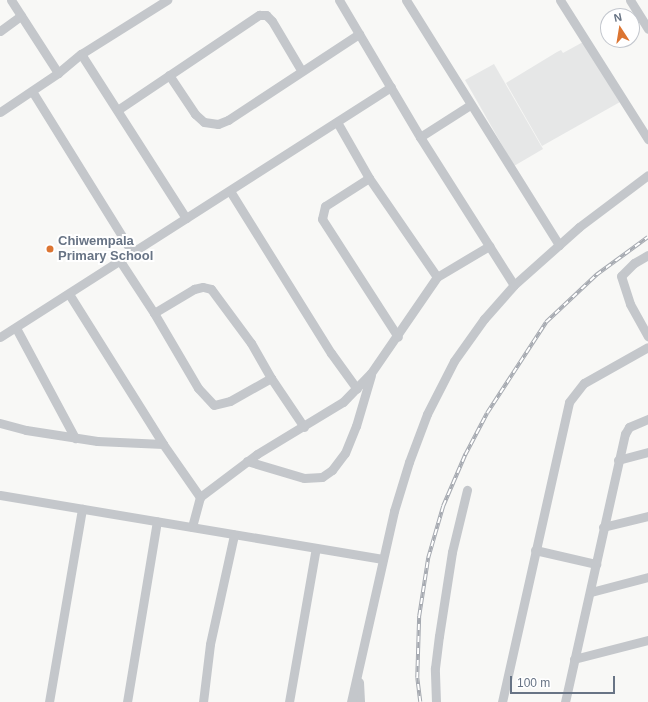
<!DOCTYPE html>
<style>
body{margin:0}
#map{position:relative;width:648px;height:702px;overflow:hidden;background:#f8f8f6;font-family:Helvetica,sans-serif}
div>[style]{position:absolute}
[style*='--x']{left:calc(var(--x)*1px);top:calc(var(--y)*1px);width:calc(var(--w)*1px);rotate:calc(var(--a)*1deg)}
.built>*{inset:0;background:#e6e7e7}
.minor>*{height:9px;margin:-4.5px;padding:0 4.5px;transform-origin:4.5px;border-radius:4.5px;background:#c4c7cb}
.rail>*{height:3.5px;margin-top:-1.75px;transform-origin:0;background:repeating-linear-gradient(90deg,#fff 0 6px,#a5a9b0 0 12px);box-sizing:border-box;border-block:1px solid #a5a9b0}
.dots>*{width:11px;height:11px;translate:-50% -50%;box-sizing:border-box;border:2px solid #fff;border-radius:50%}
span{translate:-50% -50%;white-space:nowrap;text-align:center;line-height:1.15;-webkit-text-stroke:4px #fff;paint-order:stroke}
.poi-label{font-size:13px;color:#687485;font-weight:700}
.left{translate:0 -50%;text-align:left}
.north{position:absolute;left:600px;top:8px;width:40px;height:40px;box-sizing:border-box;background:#fff;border:1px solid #c3c7ce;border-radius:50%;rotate:348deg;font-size:11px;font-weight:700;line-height:16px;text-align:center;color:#687485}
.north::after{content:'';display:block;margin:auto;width:14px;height:18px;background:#dc7532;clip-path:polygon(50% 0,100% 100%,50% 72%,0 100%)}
.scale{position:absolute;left:510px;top:676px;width:105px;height:18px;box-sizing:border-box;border:2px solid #687485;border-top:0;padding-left:5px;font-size:12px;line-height:14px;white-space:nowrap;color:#687485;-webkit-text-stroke:3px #fff;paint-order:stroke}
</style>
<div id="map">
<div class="built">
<div style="clip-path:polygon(583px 42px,620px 102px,542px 146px,506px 83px,557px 52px,561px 50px,563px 53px)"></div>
<div style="clip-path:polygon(494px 64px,543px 149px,514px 166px,465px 80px)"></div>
</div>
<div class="minor">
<div style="--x:11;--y:0;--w:87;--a:57.2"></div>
<div style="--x:339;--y:0;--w:159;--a:59.4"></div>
<div style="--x:420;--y:137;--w:175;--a:57.6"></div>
<div style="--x:406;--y:0;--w:289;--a:58"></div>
<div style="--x:560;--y:0;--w:165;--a:57.7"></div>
<div style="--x:630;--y:0;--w:34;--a:58"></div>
<div style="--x:0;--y:31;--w:26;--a:-36"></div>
<div style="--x:81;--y:54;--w:195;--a:57.4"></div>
<div style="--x:169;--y:75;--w:47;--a:56.3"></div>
<div style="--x:195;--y:114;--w:12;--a:42"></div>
<div style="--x:204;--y:122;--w:14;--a:8"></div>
<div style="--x:218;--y:124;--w:11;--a:-22"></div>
<div style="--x:228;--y:120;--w:157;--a:-33.3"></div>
<div style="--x:32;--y:91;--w:190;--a:58.2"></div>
<div style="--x:119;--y:109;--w:169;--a:-33.9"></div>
<div style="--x:259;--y:15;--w:7;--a:0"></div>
<div style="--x:266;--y:15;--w:8;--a:45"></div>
<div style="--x:272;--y:21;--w:57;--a:59.4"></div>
<div style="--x:0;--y:112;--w:70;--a:-33.9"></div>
<div style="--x:58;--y:73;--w:30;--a:-40"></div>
<div style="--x:81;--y:54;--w:102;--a:-32.1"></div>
<div style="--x:337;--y:122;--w:64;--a:60.3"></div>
<div style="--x:369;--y:178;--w:52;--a:147.5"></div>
<div style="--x:325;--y:206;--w:13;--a:103"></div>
<div style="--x:322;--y:219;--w:140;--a:57.2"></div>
<div style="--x:420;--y:137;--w:59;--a:-32.6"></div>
<div style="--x:369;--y:178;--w:120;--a:55.5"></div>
<div style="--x:230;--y:191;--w:191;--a:58.1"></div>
<div style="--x:331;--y:353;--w:44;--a:54.2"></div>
<div style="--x:648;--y:255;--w:16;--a:150"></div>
<div style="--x:634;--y:263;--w:18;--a:135"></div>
<div style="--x:621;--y:276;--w:29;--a:72"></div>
<div style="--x:630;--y:304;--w:37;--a:61"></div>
<div style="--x:120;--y:261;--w:62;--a:56.8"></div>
<div style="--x:154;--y:313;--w:87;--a:59.6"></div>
<div style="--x:198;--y:388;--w:23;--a:47"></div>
<div style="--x:214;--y:405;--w:16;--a:-14"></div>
<div style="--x:230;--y:401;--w:47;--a:-29.3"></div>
<div style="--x:271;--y:378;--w:59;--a:56"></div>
<div style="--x:69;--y:294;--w:177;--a:57.9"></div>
<div style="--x:154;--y:313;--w:47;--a:-31"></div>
<div style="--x:194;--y:289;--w:9;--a:-13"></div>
<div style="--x:203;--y:287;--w:8;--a:14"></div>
<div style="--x:211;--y:289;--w:67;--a:53.5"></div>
<div style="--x:251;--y:343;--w:40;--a:60.3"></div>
<div style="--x:16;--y:328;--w:125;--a:61.8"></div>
<div style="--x:0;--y:337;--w:464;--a:-32.6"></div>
<div style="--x:0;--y:423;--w:27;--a:15"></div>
<div style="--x:26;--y:430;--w:72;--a:8.8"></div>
<div style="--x:97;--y:441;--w:66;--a:2.6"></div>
<div style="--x:163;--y:444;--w:65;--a:55.1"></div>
<div style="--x:200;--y:497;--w:31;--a:105"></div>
<div style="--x:618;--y:460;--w:31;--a:-15"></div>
<div style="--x:247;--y:461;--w:59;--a:16.6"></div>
<div style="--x:304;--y:478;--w:18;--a:-3"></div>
<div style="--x:322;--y:477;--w:12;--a:-35"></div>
<div style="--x:332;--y:470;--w:21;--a:-53"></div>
<div style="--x:345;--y:453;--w:29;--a:-68"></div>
<div style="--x:356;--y:426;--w:53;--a:-73.6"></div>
<div style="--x:0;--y:495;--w:388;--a:9.5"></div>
<div style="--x:200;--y:497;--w:71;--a:-37"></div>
<div style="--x:257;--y:454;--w:100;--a:-31.2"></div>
<div style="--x:343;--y:402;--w:40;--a:-46"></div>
<div style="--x:371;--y:373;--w:116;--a:-55.5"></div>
<div style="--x:437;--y:277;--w:61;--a:-30.8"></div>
<div style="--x:603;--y:527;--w:46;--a:-13.7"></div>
<div style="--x:535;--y:550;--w:63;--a:12.9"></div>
<div style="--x:591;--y:592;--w:59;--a:-14.7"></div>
<div style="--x:574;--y:659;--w:76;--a:-14.4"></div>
<div style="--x:359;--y:682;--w:20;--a:87"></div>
<div style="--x:49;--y:702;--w:196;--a:-80.3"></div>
<div style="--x:127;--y:702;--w:183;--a:-80.6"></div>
<div style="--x:203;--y:702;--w:58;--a:-83.1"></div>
<div style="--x:210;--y:644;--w:112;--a:-77.6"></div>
<div style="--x:289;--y:702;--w:156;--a:-80.1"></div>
<div style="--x:351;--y:702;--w:196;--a:-77.3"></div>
<div style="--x:394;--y:511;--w:51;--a:-73"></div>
<div style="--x:409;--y:462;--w:51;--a:-69.4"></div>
<div style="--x:427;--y:414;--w:59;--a:-63"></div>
<div style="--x:454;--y:361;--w:52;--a:-54.5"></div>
<div style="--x:484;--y:319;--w:45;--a:-48.6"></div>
<div style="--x:514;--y:285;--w:87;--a:-41.7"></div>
<div style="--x:579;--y:227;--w:86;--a:-37"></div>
<div style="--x:436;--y:702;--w:34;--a:-92"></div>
<div style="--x:435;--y:668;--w:32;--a:-83"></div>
<div style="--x:439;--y:636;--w:85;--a:-81.2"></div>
<div style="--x:452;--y:552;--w:64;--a:-76.4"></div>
<div style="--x:502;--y:702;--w:307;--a:-77.4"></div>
<div style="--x:569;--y:402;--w:24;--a:-52"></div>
<div style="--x:584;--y:383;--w:73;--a:-29.4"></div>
<div style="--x:565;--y:702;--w:275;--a:-77.4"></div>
<div style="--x:625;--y:434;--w:8;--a:-60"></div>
<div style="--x:629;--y:427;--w:21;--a:-23"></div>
</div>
<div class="rail">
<div style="--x:420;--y:702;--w:24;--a:-97"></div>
<div style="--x:417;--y:678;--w:62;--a:-88.2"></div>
<div style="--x:419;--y:616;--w:59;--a:-81.2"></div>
<div style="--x:428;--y:558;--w:54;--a:-73.9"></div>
<div style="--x:443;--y:506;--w:56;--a:-66.7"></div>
<div style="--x:465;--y:455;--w:47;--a:-62.4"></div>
<div style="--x:487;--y:413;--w:108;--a:-57"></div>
<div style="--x:546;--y:322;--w:69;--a:-43.2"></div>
<div style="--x:596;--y:275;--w:64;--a:-36.2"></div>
</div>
<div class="dots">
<div style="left:50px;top:249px;background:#dc7532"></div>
</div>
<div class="poi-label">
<span class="left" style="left:58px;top:249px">Chiwempala<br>Primary School</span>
</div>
<div class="north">N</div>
<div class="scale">100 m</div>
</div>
